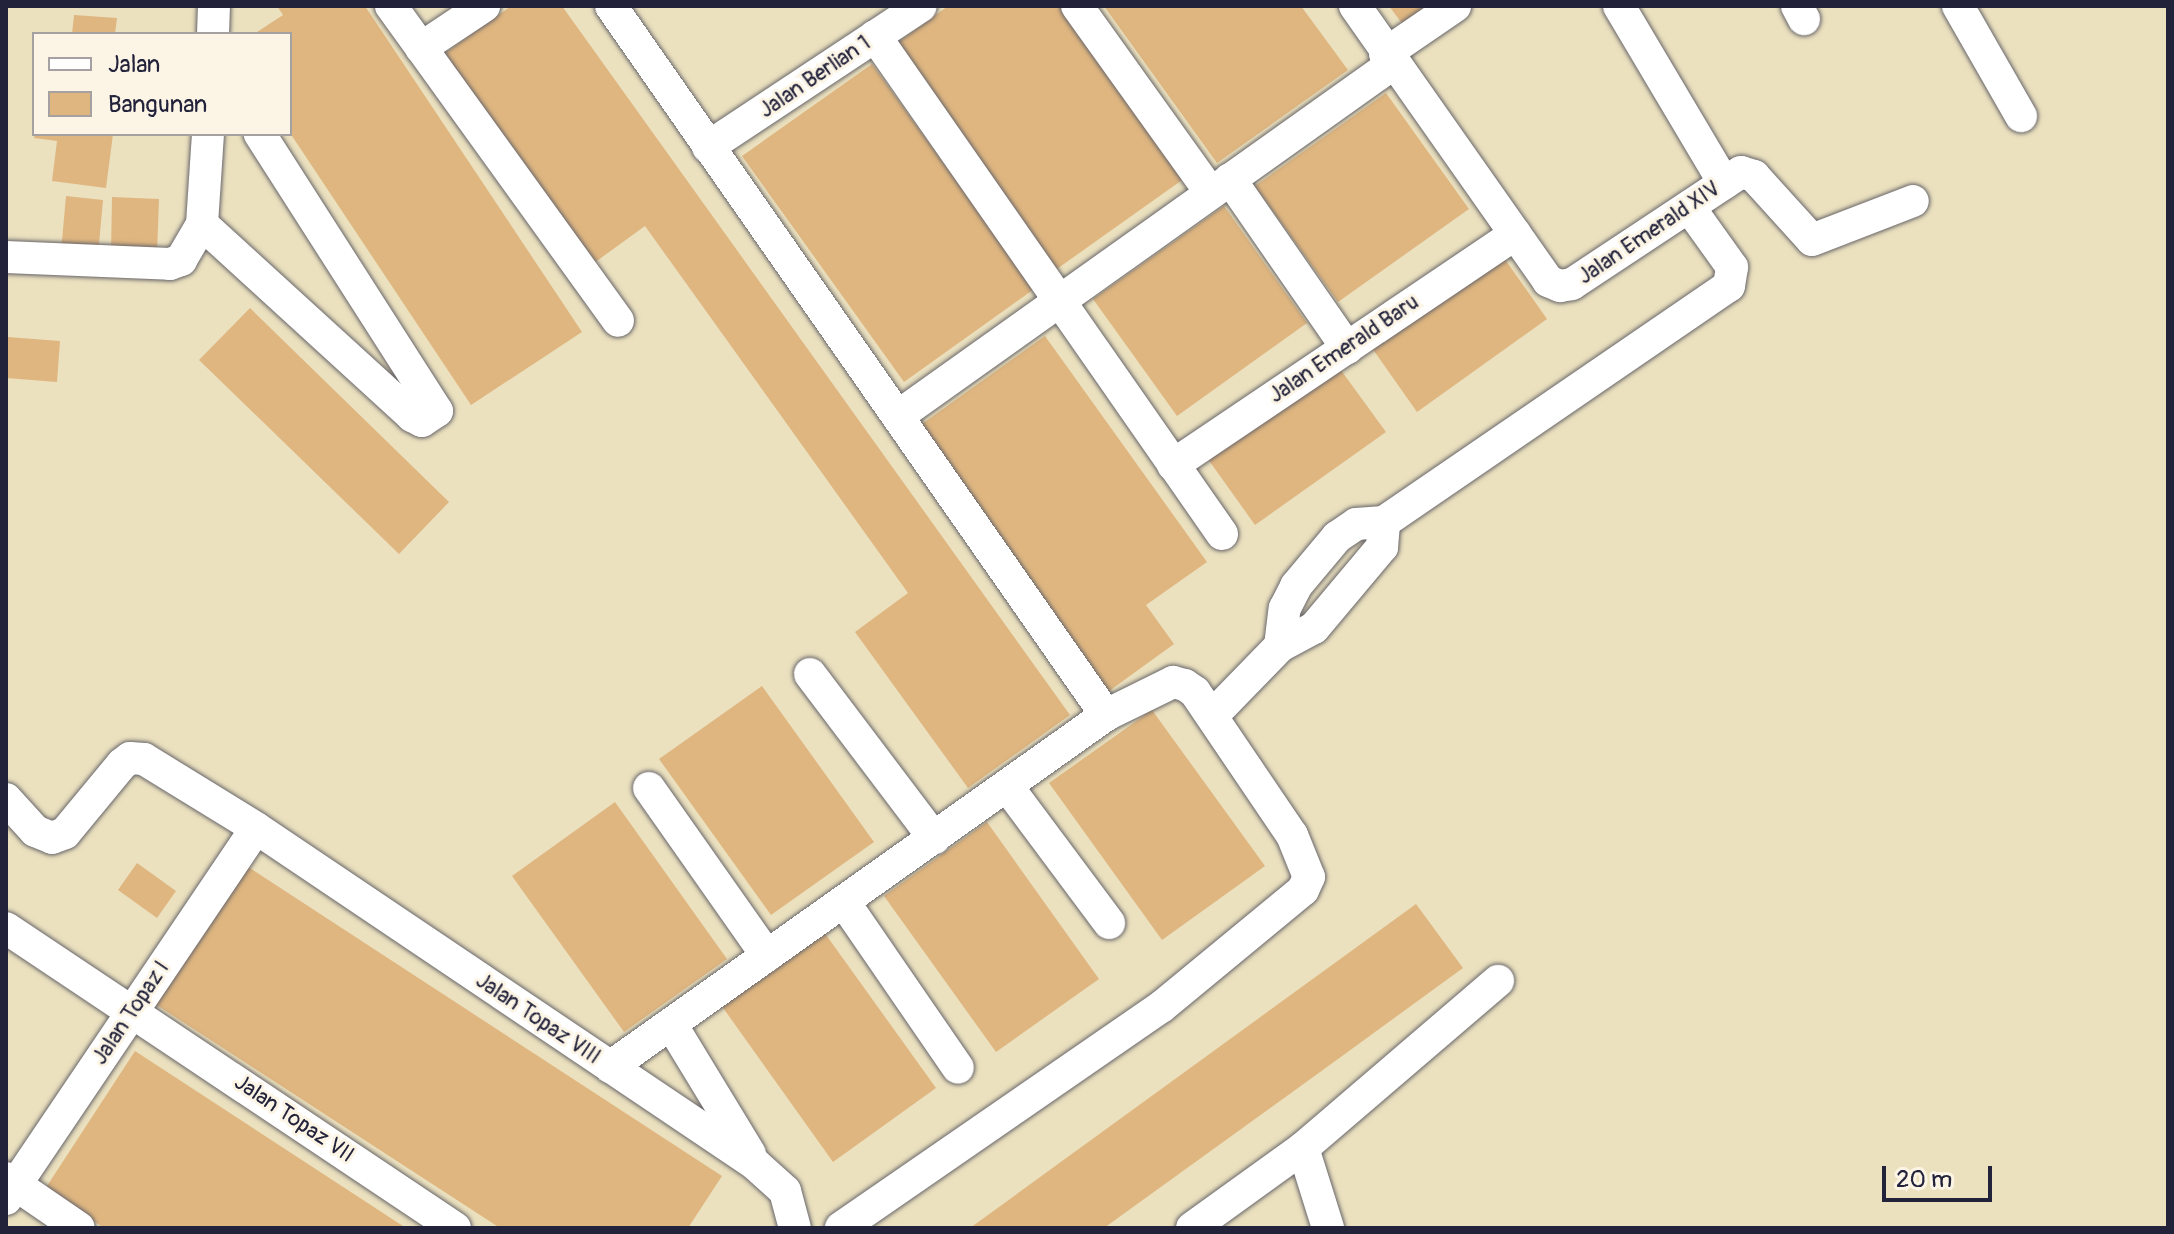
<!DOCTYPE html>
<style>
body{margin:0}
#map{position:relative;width:2174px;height:1234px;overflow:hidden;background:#ebe1bf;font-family:Pangolin,sans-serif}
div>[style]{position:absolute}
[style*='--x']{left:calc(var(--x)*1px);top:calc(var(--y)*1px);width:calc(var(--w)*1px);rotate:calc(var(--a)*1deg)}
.building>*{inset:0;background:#dfb680}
.roads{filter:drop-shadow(0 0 2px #686569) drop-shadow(0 0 2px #686569)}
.minor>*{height:32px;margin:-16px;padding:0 16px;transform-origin:16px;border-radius:16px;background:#fff}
span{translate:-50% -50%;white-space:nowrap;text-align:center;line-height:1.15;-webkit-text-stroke:6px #fcf5e5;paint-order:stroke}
.street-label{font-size:22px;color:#22223b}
.frame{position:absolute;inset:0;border:8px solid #22223b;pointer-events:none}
.legend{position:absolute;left:32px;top:32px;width:260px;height:104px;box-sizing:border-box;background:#fcf5e5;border:2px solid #a5a1a1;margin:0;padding:10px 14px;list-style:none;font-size:24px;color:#22223b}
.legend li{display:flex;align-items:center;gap:16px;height:40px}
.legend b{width:40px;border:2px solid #a5a1a1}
.scale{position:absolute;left:1882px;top:1166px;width:110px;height:36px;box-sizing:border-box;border:4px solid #22223b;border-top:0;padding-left:10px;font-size:24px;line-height:28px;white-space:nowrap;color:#22223b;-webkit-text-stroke:6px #fcf5e5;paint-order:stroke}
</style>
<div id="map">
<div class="building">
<div style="clip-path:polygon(277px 6px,365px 6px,582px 332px,471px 405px,290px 133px,290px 34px,254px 34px,283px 15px)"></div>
<div style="clip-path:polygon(511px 6px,562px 6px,1070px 715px,968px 788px,855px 632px,908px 593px,645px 226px,594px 263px,444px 54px)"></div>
<div style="clip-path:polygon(948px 6px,1061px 6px,1185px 178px,1054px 271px,893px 46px)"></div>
<div style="clip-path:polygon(1104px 6px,1301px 6px,1348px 70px,1217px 163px)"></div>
<div style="clip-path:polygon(1389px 6px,1449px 6px,1410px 34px)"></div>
<div style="clip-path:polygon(74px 15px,117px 18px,115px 34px,72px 34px)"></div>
<div style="clip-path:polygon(872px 64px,1034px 289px,904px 382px,742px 156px)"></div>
<div style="clip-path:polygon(1386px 93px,1469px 209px,1338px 302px,1255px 186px)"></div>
<div style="clip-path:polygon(35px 134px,113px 134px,106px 188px,52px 181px,57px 141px,34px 138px)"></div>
<div style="clip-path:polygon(66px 196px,103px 200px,98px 255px,61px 252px)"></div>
<div style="clip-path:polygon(112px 197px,159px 199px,157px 254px,111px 252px)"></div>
<div style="clip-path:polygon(1224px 206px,1307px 323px,1177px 416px,1093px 299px)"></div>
<div style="clip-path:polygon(1497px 248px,1547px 319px,1417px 412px,1367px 341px)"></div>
<div style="clip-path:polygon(250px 308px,449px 502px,399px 554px,199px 360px)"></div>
<div style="clip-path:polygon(1045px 336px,1207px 562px,1146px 605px,1174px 644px,1105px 694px,915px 429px)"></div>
<div style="clip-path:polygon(8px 337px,60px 341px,57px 382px,6px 378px)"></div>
<div style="clip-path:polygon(1335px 362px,1386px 432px,1255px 525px,1205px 455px)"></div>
<div style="clip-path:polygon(762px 686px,874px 842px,771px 915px,659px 759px)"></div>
<div style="clip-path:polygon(1152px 710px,1265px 866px,1162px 940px,1049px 783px)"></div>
<div style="clip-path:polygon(615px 802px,727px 959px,624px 1032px,512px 876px)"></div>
<div style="clip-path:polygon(987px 822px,1099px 979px,996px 1052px,884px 896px)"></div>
<div style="clip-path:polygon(239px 861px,722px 1176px,688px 1228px,500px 1228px,149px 1000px)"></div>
<div style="clip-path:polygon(137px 863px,176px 891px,157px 918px,118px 890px)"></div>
<div style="clip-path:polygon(1416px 904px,1463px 968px,1327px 1067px,1104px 1228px,970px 1228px)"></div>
<div style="clip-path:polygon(824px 932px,936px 1088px,833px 1162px,721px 1005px)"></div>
<div style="clip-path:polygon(135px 1051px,406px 1228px,104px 1228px,45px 1189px)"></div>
</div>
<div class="roads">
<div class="minor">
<div style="--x:391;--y:6;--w:388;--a:54.2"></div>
<div style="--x:611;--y:6;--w:865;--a:55.08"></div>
<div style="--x:1077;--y:6;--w:230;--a:54.4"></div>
<div style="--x:1355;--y:6;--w:336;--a:54.9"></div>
<div style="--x:1548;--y:281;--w:13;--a:23"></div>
<div style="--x:1560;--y:286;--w:12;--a:-9"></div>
<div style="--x:1572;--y:284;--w:203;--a:-33.5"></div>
<div style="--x:1741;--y:172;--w:14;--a:17"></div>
<div style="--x:1754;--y:176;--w:86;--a:47.8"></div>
<div style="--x:1812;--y:240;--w:108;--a:-21.1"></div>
<div style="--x:1619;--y:6;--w:206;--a:59.3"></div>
<div style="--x:1797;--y:6;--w:15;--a:62"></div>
<div style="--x:1958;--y:6;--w:127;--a:60.2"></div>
<div style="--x:213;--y:34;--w:28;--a:-88"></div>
<div style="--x:875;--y:36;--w:607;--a:55.13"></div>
<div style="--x:421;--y:48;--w:76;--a:-33.7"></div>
<div style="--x:1385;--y:54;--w:85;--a:-34.4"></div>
<div style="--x:708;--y:147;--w:255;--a:-33.5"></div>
<div style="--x:1230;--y:179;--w:206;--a:55.3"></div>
<div style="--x:202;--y:224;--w:285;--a:42.4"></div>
<div style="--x:412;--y:416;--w:11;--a:27"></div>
<div style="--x:422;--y:421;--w:18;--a:-34"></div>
<div style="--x:437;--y:411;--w:329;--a:-122.6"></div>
<div style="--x:6;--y:257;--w:164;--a:2.4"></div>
<div style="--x:170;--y:264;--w:12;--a:-20"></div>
<div style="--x:181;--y:260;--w:42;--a:-59.7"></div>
<div style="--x:202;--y:224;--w:90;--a:-86.2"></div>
<div style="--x:898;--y:416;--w:609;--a:-35.44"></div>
<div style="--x:1173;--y:465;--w:413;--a:-34"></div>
<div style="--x:1280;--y:646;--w:38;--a:-83"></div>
<div style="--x:1285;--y:608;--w:25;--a:-63"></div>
<div style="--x:1296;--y:586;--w:64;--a:-50.1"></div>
<div style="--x:1337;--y:537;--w:23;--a:-34"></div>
<div style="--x:1356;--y:524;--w:28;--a:-4"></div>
<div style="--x:1384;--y:522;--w:418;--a:-34.4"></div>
<div style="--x:1729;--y:286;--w:19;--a:-81"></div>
<div style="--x:1732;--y:267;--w:74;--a:-125.6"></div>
<div style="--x:810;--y:674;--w:206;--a:52.9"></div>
<div style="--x:1212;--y:716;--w:98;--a:-45.8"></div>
<div style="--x:1280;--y:646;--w:38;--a:-28"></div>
<div style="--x:1314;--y:628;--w:106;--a:-50"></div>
<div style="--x:1382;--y:547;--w:25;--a:-85"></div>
<div style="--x:1007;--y:786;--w:171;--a:53.3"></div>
<div style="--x:649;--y:788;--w:205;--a:54.9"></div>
<div style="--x:6;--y:799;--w:43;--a:47.8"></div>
<div style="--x:35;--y:831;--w:18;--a:22"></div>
<div style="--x:52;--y:838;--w:14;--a:-21"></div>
<div style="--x:65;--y:833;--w:89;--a:-50.4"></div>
<div style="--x:122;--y:764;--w:10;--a:-37"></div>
<div style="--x:130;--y:758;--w:14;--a:4"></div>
<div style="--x:144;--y:759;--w:132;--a:31.6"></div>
<div style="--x:256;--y:828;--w:602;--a:33.95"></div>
<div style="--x:755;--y:1164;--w:40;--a:42"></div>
<div style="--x:785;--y:1191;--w:38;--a:75"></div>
<div style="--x:844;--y:902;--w:201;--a:55.5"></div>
<div style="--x:6;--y:928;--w:540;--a:33.75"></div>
<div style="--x:671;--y:1024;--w:152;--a:58.7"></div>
<div style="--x:610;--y:1067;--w:608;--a:-35.36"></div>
<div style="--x:1106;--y:715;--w:75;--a:-26.2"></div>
<div style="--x:1173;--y:682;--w:12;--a:14"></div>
<div style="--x:1185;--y:685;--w:12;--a:35"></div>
<div style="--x:1195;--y:692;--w:173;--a:55.9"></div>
<div style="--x:1292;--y:835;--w:45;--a:68"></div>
<div style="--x:1309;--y:877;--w:14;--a:115"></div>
<div style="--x:1303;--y:890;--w:184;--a:140.5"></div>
<div style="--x:1161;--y:1007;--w:389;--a:145.4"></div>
<div style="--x:1303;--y:1148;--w:84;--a:72.6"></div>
<div style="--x:6;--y:1178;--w:88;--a:34.4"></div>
<div style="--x:6;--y:1199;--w:447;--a:-56"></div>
<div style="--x:1192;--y:1228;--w:137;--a:-35.8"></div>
<div style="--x:1303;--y:1148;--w:257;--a:-40.6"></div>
</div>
</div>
<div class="street-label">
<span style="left:815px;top:77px;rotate:-34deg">Jalan Berlian 1</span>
<span style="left:1649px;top:233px;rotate:-34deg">Jalan Emerald XIV</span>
<span style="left:1344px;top:349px;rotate:-34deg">Jalan Emerald Baru</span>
<span style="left:131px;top:1013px;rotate:-56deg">Jalan Topaz I</span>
<span style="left:538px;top:1019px;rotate:34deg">Jalan Topaz VIII</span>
<span style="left:294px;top:1119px;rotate:34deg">Jalan Topaz VII</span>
</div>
<div class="frame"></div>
<ul class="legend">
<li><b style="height:10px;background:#fff"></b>Jalan</li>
<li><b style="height:22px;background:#dfb680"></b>Bangunan</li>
</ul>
<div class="scale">20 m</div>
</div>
